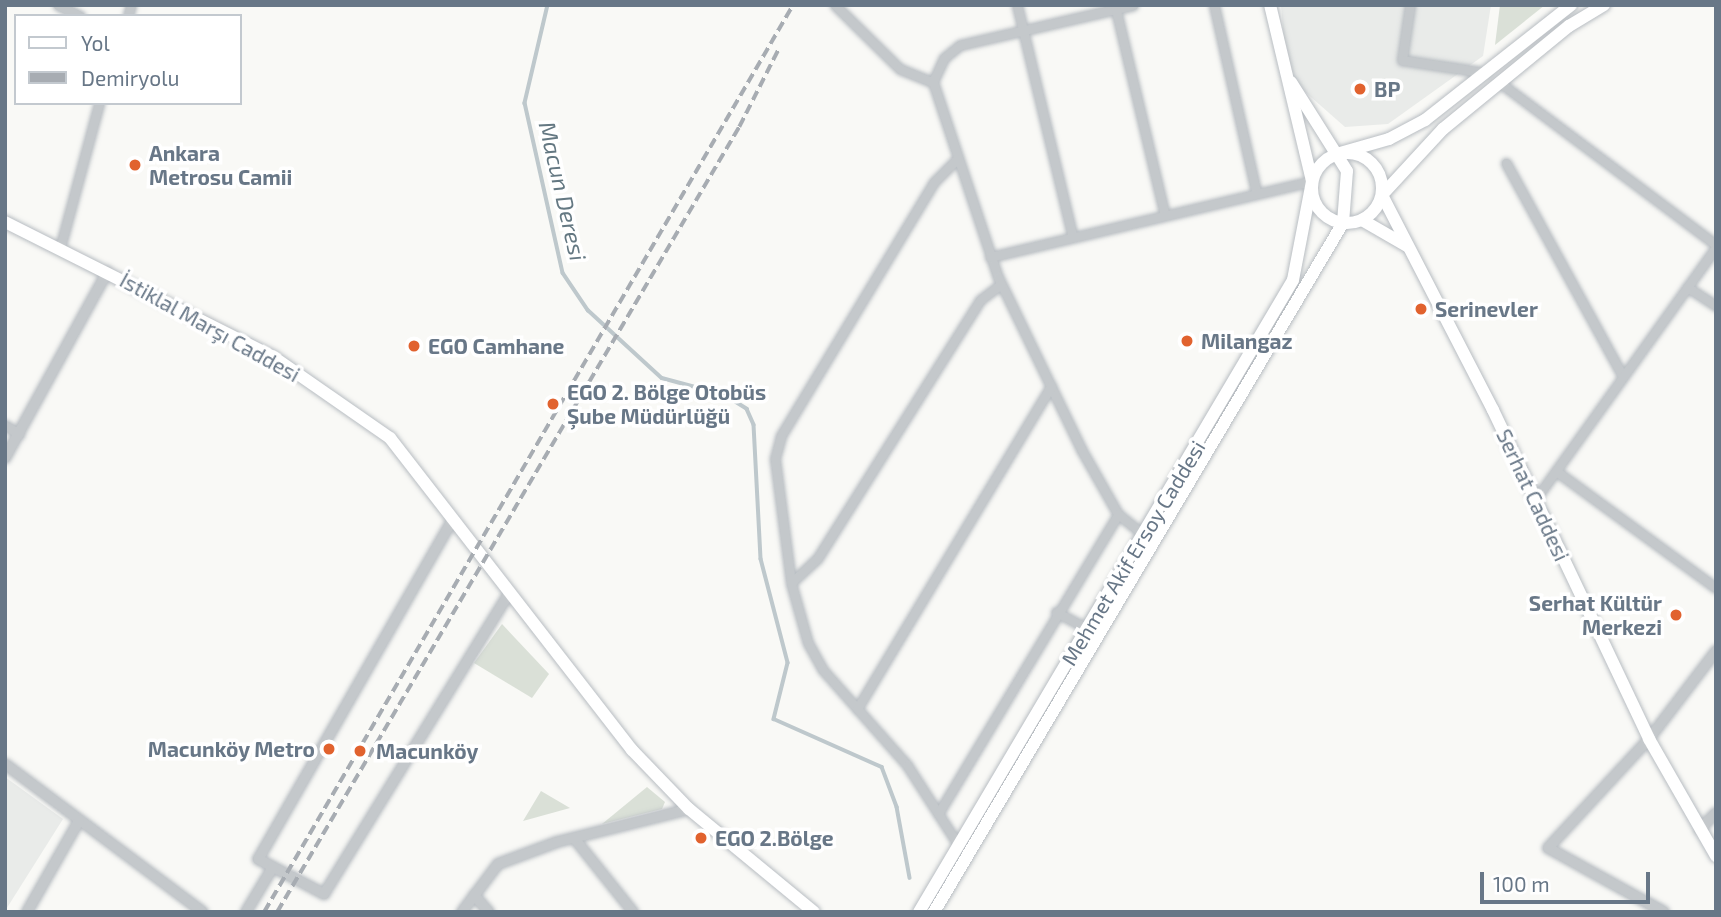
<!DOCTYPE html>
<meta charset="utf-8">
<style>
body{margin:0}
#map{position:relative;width:1721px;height:917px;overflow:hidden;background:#f9f9f6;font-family:"Exo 2",sans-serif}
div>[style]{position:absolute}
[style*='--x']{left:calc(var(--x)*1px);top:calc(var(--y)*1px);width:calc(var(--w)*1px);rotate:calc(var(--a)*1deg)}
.built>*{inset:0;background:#e9ebe9}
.green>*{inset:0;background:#dae0d7}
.stream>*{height:3.5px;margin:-1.75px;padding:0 1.75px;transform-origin:1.75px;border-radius:1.75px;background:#bec8cc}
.roads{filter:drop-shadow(0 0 2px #b8bdc2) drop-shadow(0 0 2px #b8bdc2)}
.minor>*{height:9px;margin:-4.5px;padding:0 4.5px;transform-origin:4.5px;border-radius:4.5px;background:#c4c8cb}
.tertiary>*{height:10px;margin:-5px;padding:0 5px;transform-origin:5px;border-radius:5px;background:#c4c8cb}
.secondary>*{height:12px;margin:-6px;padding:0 6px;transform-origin:6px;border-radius:6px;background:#fff}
.secondary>.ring{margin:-6px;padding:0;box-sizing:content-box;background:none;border:12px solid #fff;border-radius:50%}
.rail>*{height:3.5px;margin-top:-1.75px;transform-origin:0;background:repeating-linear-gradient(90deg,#a7acb2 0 10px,transparent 0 15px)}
.dots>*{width:19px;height:19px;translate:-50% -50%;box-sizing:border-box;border:4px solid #fff;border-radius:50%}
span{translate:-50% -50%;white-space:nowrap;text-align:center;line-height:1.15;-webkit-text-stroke:7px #fff;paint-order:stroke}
.poi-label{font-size:21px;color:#687787;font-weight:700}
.left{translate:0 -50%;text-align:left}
.right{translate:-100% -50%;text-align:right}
.street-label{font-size:21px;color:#687787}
.water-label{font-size:23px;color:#647882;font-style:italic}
.frame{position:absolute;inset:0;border:7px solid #687787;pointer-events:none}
.legend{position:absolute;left:14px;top:14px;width:228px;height:91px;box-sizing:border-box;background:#fff;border:2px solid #c3c9cf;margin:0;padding:9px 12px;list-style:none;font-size:21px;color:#687787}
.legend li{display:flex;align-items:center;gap:14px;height:35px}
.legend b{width:35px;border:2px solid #c3c9cf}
.scale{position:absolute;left:1480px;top:872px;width:170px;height:32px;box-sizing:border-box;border:4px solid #687787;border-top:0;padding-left:9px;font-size:21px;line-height:24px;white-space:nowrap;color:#687787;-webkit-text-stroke:5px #fff;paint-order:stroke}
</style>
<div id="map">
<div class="built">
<div style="clip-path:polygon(1281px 5px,1491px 5px,1483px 56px,1388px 124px,1345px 127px,1287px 76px)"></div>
<div style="clip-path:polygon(5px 777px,63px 819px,5px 911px)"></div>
</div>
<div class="green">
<div style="clip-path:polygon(1500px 5px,1545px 5px,1495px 45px)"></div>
<div style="clip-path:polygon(502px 624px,549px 674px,532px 698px,474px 663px)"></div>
<div style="clip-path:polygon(647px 787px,665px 802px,662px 809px,602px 824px)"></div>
<div style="clip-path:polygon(541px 791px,570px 808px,523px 821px)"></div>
</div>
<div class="stream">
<div style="--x:548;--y:5;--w:101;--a:103.2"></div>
<div style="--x:525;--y:103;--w:174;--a:77.4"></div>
<div style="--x:563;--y:273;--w:45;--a:56"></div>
<div style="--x:588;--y:310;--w:100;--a:42.6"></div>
<div style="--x:662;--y:378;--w:65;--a:15.1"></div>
<div style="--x:725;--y:395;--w:26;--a:32"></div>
<div style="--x:747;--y:409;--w:17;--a:66"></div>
<div style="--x:754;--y:425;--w:134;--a:87"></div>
<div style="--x:761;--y:559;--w:107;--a:75.4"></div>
<div style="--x:788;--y:663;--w:58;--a:104"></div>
<div style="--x:774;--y:719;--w:118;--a:24"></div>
<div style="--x:882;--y:767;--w:43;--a:69.4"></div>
<div style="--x:897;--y:807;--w:72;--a:79.6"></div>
</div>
<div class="roads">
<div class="minor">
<div style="--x:58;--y:5;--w:25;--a:27"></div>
<div style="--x:835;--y:5;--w:91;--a:44.6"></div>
<div style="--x:900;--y:69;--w:35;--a:22"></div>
<div style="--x:1017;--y:5;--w:236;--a:76.5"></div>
<div style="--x:1133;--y:5;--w:178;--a:167"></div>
<div style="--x:960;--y:45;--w:21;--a:141"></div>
<div style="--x:944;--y:58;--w:26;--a:115"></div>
<div style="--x:933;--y:82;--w:206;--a:71.6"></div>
<div style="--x:998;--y:277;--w:191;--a:64.2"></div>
<div style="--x:1081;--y:449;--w:75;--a:60.4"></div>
<div style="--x:1118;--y:514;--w:33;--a:39"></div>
<div style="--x:1214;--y:5;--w:192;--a:77.3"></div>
<div style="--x:1410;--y:5;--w:56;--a:98.3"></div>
<div style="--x:1402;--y:60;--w:86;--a:8.7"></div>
<div style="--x:1115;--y:6;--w:212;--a:76.6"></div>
<div style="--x:128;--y:16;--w:11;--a:-75"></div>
<div style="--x:1499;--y:82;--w:271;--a:36.9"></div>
<div style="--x:957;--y:159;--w:33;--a:135"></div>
<div style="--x:934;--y:182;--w:297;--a:121.1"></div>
<div style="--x:781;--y:436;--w:24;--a:105"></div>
<div style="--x:775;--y:459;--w:125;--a:82.6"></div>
<div style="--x:791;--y:583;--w:62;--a:74.2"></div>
<div style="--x:808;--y:643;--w:31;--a:61"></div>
<div style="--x:823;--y:670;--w:127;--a:48.5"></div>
<div style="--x:907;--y:765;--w:96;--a:57.3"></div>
<div style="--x:1506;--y:163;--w:244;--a:61.3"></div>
<div style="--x:60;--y:248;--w:150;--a:-74.9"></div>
<div style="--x:990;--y:257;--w:331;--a:-13.3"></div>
<div style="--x:1687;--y:287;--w:35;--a:33"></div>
<div style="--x:5;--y:425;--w:17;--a:33"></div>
<div style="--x:1556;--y:471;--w:198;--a:36.2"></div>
<div style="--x:1535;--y:500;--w:311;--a:-54.4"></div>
<div style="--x:791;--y:583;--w:35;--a:-43"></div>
<div style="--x:817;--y:559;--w:306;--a:-57.8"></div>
<div style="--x:980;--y:300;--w:26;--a:-37"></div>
<div style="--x:1056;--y:612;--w:36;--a:28"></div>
<div style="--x:857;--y:709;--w:377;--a:-59"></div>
<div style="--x:938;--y:814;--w:350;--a:-59"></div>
</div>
<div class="tertiary">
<div style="--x:5;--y:458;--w:213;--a:-61.2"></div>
<div style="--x:453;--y:519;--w:392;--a:119.8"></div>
<div style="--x:258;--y:859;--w:75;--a:27.9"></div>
<div style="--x:324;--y:894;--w:351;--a:-58.4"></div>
<div style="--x:5;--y:764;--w:247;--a:36.8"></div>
<div style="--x:1699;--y:830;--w:24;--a:-45"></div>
<div style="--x:574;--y:838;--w:95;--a:51.4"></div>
<div style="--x:474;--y:895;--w:23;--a:49"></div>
<div style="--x:27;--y:912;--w:105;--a:-60.3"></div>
<div style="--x:246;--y:912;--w:52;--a:-59"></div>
<div style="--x:462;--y:912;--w:60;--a:-53.1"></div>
<div style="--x:498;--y:864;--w:63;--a:-20.4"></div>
<div style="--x:557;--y:842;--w:136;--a:-14"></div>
<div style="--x:1664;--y:912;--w:132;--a:-151.1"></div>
<div style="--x:1548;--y:848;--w:149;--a:-47.2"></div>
<div style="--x:1649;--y:739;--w:111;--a:-52.7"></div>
</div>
<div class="secondary">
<div class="ring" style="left:1312px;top:153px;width:58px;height:58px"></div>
<div style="--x:1340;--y:153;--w:51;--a:-15.9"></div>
<div style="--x:1389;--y:139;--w:41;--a:-27.8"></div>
<div style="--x:1425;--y:120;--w:186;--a:-38.2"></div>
<div style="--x:1382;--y:195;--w:242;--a:62.7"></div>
<div style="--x:1493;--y:410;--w:364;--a:64.6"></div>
<div style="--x:1649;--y:739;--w:135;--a:60.2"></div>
<div style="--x:1382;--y:195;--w:90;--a:-47.3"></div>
<div style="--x:1443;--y:129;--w:163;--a:-39.3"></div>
<div style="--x:1569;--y:26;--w:41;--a:-31"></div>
<div style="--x:1362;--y:220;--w:52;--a:30"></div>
<div style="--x:5;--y:222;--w:302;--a:26.7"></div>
<div style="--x:275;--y:358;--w:140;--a:34.8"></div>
<div style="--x:390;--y:438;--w:395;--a:52.2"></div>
<div style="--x:632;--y:750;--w:82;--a:46"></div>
<div style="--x:689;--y:809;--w:162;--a:39.5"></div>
<div style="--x:919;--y:912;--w:734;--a:-59.38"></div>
<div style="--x:1293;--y:280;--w:101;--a:-79.1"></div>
<div style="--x:1312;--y:181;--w:181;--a:-103.4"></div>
<div style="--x:934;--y:912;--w:801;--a:-59.31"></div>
<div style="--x:1343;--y:223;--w:52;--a:-85.6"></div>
<div style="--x:1347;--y:171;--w:105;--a:-122.2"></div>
</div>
</div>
<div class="rail">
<div style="--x:264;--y:912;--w:1050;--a:-59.75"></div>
<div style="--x:277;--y:912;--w:911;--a:-59.52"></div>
<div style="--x:739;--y:127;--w:89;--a:-63.1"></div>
</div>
<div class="dots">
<div style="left:1360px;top:89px;background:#e1622e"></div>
<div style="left:135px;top:165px;background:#e1622e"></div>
<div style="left:1421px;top:309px;background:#e1622e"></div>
<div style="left:1187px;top:341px;background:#e1622e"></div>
<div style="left:414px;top:346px;background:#e1622e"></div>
<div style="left:553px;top:404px;background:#e1622e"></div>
<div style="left:1676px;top:615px;background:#e1622e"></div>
<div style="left:329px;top:749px;background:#e1622e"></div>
<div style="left:360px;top:751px;background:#e1622e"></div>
<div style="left:701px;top:838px;background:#e1622e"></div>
</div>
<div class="poi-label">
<span class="left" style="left:1374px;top:89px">BP</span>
<span class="left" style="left:149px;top:165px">Ankara<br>Metrosu Camii</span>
<span class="left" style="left:1435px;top:309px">Serinevler</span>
<span class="left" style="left:1201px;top:341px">Milangaz</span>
<span class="left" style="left:428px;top:346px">EGO Camhane</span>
<span class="left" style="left:567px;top:404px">EGO 2. Bölge Otobüs<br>Şube Müdürlüğü</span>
<span class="right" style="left:1662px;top:615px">Serhat Kültür<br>Merkezi</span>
<span class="right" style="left:315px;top:749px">Macunköy Metro</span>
<span class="left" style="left:376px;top:751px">Macunköy</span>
<span class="left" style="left:715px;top:838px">EGO 2.Bölge</span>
</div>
<div class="street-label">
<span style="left:210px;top:327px;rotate:29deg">İstiklal Marşı Caddesi</span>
<span style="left:1533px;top:495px;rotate:65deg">Serhat Caddesi</span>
<span style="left:1133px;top:553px;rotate:-59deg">Mehmet Akif Ersoy Caddesi</span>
</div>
<div class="water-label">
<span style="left:563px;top:191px;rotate:77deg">Macun Deresi</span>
</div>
<div class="frame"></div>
<ul class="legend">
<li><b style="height:9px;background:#fff"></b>Yol</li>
<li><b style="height:9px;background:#a7acb2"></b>Demiryolu</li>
</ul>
<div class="scale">100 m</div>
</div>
